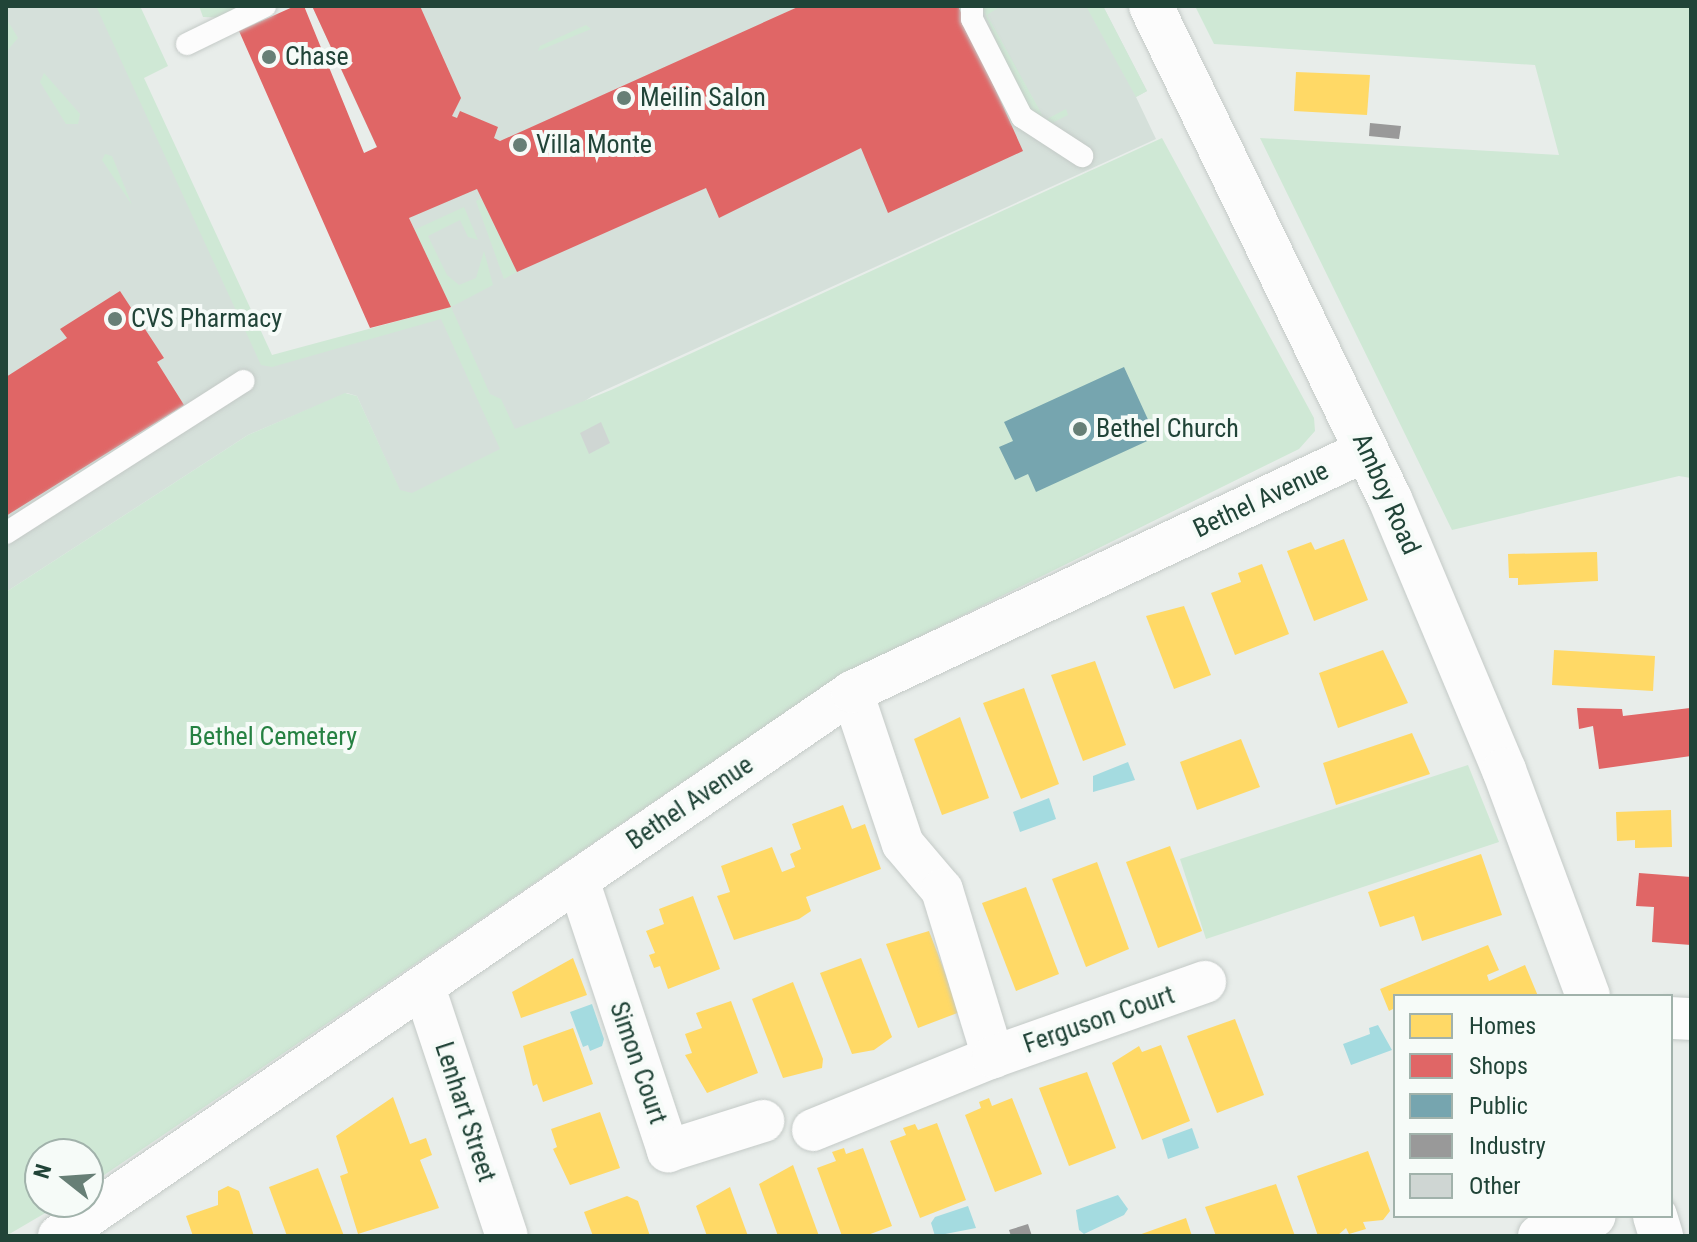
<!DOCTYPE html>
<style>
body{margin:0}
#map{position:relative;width:1697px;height:1242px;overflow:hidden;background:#e8edea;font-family:"Roboto Condensed",sans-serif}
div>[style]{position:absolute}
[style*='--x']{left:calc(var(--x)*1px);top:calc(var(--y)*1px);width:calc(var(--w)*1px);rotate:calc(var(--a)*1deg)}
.built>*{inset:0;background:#d5e0da}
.green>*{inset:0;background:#cfe8d5}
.water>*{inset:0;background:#a4dbe0}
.homes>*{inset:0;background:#ffd966}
.shops>*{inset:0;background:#e06666}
.public>*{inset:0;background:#76a5af}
.industry>*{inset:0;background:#999}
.building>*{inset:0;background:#cfd6d3}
.roads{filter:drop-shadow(0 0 2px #c4cac7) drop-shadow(0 0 2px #c4cac7)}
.lane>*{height:22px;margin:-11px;padding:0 11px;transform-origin:11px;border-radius:11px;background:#fcfcfc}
.street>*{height:42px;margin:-21px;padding:0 21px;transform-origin:21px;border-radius:21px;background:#fcfcfc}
.secondary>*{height:44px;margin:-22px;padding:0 22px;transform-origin:22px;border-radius:22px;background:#fcfcfc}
.dots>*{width:22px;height:22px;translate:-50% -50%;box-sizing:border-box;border:4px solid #f6fbf8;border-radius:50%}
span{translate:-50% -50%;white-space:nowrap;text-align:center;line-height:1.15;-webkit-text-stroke:8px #f6fbf8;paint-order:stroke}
.poi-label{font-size:26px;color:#214438}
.left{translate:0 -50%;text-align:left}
.street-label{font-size:26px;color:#214438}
.park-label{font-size:26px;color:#258142}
.frame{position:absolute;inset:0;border:8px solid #214438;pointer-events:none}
.legend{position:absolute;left:1393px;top:994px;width:280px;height:224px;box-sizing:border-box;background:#f6fbf8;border:2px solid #a1b2ab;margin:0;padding:10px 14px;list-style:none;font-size:24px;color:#214438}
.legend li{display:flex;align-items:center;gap:16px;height:40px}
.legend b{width:40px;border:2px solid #a1b2ab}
.north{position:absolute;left:24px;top:1138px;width:80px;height:80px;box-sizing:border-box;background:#f6fbf8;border:2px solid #a1b2ab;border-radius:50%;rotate:287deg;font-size:22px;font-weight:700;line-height:32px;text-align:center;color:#214438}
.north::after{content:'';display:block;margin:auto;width:28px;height:36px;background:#677f76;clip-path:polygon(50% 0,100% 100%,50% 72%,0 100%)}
</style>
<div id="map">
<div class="built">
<div style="clip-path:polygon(6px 6px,106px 6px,266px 359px,450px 307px,312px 6px,1103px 6px,1147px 91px,1136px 97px,1156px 139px,592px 396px,502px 460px,407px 507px,357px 396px,347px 393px,248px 435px,6px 592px)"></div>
</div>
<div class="green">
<div style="clip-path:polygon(96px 6px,140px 6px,168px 66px,144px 78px,272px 355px,450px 307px,414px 230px,464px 207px,478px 240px,468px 237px,460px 220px,428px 236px,447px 275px,459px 285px,476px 278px,484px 251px,493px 285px,451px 307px,490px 394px,501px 399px,515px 429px,611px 390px,1162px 138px,1314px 418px,1315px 431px,1299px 449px,836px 678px,88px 1186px,88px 1154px,40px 1154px,40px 1202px,64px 1202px,6px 1236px,6px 592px,248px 435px,345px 393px,357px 396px,400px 490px,412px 493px,500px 449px,441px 319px,272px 367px,261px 365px)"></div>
<div style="clip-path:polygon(199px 6px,254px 6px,229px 18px,203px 17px)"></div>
<div style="clip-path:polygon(982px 6px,1001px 6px,987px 15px,1045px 120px,1066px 109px,1068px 115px,1048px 125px,1034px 116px,1014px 85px)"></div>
<div style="clip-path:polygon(1086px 6px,1103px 6px,1147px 91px,1136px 97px)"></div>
<div style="clip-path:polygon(1195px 6px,1691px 6px,1691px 478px,1679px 476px,1452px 530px,1260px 138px,1559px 155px,1535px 65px,1214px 44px)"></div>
<div style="clip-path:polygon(6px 18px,18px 38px,6px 52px)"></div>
<div style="clip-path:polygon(586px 25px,591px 29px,538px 51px,540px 46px)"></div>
<div style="clip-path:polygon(44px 73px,80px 114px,78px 124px,66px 124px,40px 82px)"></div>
<div style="clip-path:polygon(105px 154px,112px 156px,132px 205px,102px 160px)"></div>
<div style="clip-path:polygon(481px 198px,517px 272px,504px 279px,476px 201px)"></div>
<div style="clip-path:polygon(1468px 765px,1499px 842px,1206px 939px,1180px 859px)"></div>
</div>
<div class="water">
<div style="clip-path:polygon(1128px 762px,1135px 780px,1093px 792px,1093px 776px)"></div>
<div style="clip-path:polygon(1049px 798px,1056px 819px,1020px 832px,1013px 812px)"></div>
<div style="clip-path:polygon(592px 1004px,604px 1039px,602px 1046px,590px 1051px,588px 1045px,583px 1047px,570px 1012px)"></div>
<div style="clip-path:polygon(1378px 1025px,1392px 1050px,1351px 1065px,1343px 1044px,1370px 1034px,1369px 1028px)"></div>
<div style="clip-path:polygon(1192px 1128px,1199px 1148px,1168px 1159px,1162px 1139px)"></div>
<div style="clip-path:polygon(1118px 1195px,1128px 1209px,1124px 1215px,1084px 1234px,1079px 1230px,1076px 1210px)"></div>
<div style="clip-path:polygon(968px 1206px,976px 1228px,935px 1236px,931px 1223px,935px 1217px)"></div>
</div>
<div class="homes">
<div style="clip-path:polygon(1296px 72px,1370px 75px,1367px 115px,1294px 111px)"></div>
<div style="clip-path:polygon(1344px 539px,1368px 600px,1314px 621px,1287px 551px,1311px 542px,1315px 550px)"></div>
<div style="clip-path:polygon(1597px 552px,1598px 581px,1518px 585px,1518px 578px,1509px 578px,1508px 554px)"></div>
<div style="clip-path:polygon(1262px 564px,1289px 634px,1235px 655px,1211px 593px,1241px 582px,1238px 573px)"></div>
<div style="clip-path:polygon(1184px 606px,1211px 675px,1174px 689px,1146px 616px)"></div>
<div style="clip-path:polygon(1383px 650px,1408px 703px,1338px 728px,1319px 673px)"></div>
<div style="clip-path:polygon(1554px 650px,1655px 656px,1653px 691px,1552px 685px)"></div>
<div style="clip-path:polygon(1095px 661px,1126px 745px,1083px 761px,1051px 675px)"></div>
<div style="clip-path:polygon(1024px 688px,1059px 784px,1021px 799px,983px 703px)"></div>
<div style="clip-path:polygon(960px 717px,989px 798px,942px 815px,914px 739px)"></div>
<div style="clip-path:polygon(1412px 733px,1430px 774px,1336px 805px,1323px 763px)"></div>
<div style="clip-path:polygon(1241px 739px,1260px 787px,1197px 810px,1180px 762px)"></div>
<div style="clip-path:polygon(843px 805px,852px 829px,865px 824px,881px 869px,806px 897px,811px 911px,799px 919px,734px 940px,717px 896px,730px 892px,721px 866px,772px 847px,782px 872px,795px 867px,790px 854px,801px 849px,792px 824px)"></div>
<div style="clip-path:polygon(1671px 810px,1672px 847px,1635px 848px,1635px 840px,1617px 841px,1616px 812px)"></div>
<div style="clip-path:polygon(1170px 846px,1202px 931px,1158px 948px,1126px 862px)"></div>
<div style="clip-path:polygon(1481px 854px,1502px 915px,1422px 941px,1414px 916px,1380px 927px,1368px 892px)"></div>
<div style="clip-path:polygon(1097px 862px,1129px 949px,1086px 967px,1052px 879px)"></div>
<div style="clip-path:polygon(1026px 887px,1059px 974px,1016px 991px,982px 903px)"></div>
<div style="clip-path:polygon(693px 896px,720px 969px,668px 989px,660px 966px,654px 968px,649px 955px,655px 953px,646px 931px,664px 924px,659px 909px)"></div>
<div style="clip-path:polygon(929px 931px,960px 1012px,918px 1028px,886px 944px)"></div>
<div style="clip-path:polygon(1488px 945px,1499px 970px,1487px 975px,1489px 981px,1525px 965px,1538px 996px,1395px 996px,1395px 1008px,1389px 1011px,1380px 989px)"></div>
<div style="clip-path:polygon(573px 958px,587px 995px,521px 1018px,512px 992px)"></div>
<div style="clip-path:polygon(861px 958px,892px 1037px,874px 1050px,852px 1054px,820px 973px)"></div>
<div style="clip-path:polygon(793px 982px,823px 1059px,822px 1068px,783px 1078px,752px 999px)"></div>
<div style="clip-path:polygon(731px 1001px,758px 1073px,707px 1093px,685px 1055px,692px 1053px,685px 1034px,702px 1028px,696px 1013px)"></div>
<div style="clip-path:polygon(1235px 1019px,1264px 1095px,1217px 1113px,1187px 1036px)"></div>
<div style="clip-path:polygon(573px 1028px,593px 1084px,543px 1102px,537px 1084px,533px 1086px,523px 1046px)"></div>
<div style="clip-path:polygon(1161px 1045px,1190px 1121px,1142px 1140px,1112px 1063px,1139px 1046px,1142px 1052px)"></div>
<div style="clip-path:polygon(1087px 1072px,1116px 1148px,1069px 1166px,1039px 1088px)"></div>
<div style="clip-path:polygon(393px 1097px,410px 1144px,426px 1138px,432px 1155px,420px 1160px,439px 1208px,358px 1234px,340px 1176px,348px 1173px,336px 1136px)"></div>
<div style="clip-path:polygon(989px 1098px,992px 1106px,1012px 1098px,1042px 1174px,995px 1192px,965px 1115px,981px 1108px,979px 1102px)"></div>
<div style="clip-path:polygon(600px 1112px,620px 1168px,570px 1185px,553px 1149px,557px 1147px,551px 1129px)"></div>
<div style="clip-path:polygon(937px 1123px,966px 1200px,920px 1218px,890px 1141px,906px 1135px,903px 1128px,915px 1124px,918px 1130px)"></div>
<div style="clip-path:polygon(844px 1148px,846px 1154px,863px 1148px,892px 1226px,865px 1236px,842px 1236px,817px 1168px,836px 1161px,832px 1152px)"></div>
<div style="clip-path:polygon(1368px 1151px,1390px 1211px,1383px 1220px,1363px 1222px,1366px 1229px,1349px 1234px,1346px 1228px,1337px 1236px,1318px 1236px,1297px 1176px)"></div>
<div style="clip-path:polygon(793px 1165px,819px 1236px,778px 1236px,759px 1184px)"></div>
<div style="clip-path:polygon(318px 1168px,344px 1236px,287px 1236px,269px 1187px)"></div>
<div style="clip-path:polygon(1276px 1184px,1295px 1236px,1216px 1236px,1205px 1207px)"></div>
<div style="clip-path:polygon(228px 1186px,239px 1191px,254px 1236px,193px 1236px,186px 1216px,218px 1205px,218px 1191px)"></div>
<div style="clip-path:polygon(730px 1187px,748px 1236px,707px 1236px,696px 1206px)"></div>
<div style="clip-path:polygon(627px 1196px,638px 1201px,650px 1236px,593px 1236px,584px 1212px)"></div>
<div style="clip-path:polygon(1186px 1218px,1192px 1236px,1136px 1236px)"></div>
</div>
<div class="shops">
<div style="clip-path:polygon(295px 6px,304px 6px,364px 153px,377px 147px,312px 6px,420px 6px,461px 98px,452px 116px,457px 118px,460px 111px,498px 127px,494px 138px,500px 141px,800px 6px,958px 6px,1023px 151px,888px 213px,861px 148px,719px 218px,706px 188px,517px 272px,477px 189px,409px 218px,451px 307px,370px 328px,239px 31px)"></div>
<div style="clip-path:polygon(120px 291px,164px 358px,157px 362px,184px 405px,6px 516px,6px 377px,67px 338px,60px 329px)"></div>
<div style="clip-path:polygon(1577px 708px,1622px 709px,1623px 716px,1690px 708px,1691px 756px,1599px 769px,1593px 726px,1579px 729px)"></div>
<div style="clip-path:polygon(1639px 873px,1691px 877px,1691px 945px,1652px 942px,1654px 907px,1636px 906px)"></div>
</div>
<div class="public">
<div style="clip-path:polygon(1124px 367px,1156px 437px,1036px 492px,1028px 474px,1015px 480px,999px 447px,1013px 441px,1004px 422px)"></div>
</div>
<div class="industry">
<div style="clip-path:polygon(1370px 123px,1401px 126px,1399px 139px,1369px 136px)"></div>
<div style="clip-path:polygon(1028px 1224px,1032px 1236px,1011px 1236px,1009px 1230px)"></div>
</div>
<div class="building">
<div style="clip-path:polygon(601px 422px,610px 443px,589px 454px,580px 433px)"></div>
</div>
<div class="roads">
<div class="lane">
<div style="--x:972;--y:6;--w:13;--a:90"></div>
<div style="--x:972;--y:19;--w:110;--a:63"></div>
<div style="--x:1022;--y:117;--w:72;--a:33"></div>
<div style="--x:187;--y:44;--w:87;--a:-26"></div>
<div style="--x:6;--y:533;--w:282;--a:-32.6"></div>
</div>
<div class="street">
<div style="--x:852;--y:692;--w:160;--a:71.5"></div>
<div style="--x:903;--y:844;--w:60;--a:49.7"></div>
<div style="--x:942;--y:890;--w:175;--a:73"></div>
<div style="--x:578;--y:880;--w:286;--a:71.6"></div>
<div style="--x:668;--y:1151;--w:100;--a:-17.5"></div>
<div style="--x:424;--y:987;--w:262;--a:71.6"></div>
<div style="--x:1671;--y:1018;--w:20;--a:3"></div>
<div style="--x:813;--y:1130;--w:194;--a:-22.1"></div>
<div style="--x:993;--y:1057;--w:225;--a:-19.5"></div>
<div style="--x:59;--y:1236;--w:962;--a:-34.45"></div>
<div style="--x:852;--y:692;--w:569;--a:-25.17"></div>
<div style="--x:1539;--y:1236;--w:59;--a:-19.7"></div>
</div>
<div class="secondary">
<div style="--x:1151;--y:6;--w:548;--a:64.14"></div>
<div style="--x:1390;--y:499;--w:294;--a:67.2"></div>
<div style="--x:1504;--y:770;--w:241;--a:69.6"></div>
<div style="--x:1655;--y:1216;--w:21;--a:73"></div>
</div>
</div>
<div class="dots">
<div style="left:269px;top:57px;background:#677f76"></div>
<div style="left:624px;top:98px;background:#677f76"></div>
<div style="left:520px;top:145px;background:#677f76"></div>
<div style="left:115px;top:319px;background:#677f76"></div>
<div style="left:1080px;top:429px;background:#677f76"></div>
</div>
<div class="poi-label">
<span class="left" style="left:285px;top:57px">Chase</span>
<span class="left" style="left:640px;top:98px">Meilin Salon</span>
<span class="left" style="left:536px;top:145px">Villa Monte</span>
<span class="left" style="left:131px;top:319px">CVS Pharmacy</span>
<span class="left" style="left:1096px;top:429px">Bethel Church</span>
</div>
<div class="street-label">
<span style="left:1386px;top:494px;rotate:66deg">Amboy Road</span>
<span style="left:1261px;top:500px;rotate:-25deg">Bethel Avenue</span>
<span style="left:690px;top:803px;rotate:-34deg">Bethel Avenue</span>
<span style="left:1099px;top:1020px;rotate:-19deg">Ferguson Court</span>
<span style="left:638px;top:1063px;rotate:71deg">Simon Court</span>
<span style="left:465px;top:1112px;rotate:72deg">Lenhart Street</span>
</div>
<div class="park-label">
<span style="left:273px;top:737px">Bethel Cemetery</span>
</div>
<div class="frame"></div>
<ul class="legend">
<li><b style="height:22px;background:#ffd966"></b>Homes</li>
<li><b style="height:22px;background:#e06666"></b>Shops</li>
<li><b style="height:22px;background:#76a5af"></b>Public</li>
<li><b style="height:22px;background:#999"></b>Industry</li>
<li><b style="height:22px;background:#cfd6d3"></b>Other</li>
</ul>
<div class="north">N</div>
</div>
